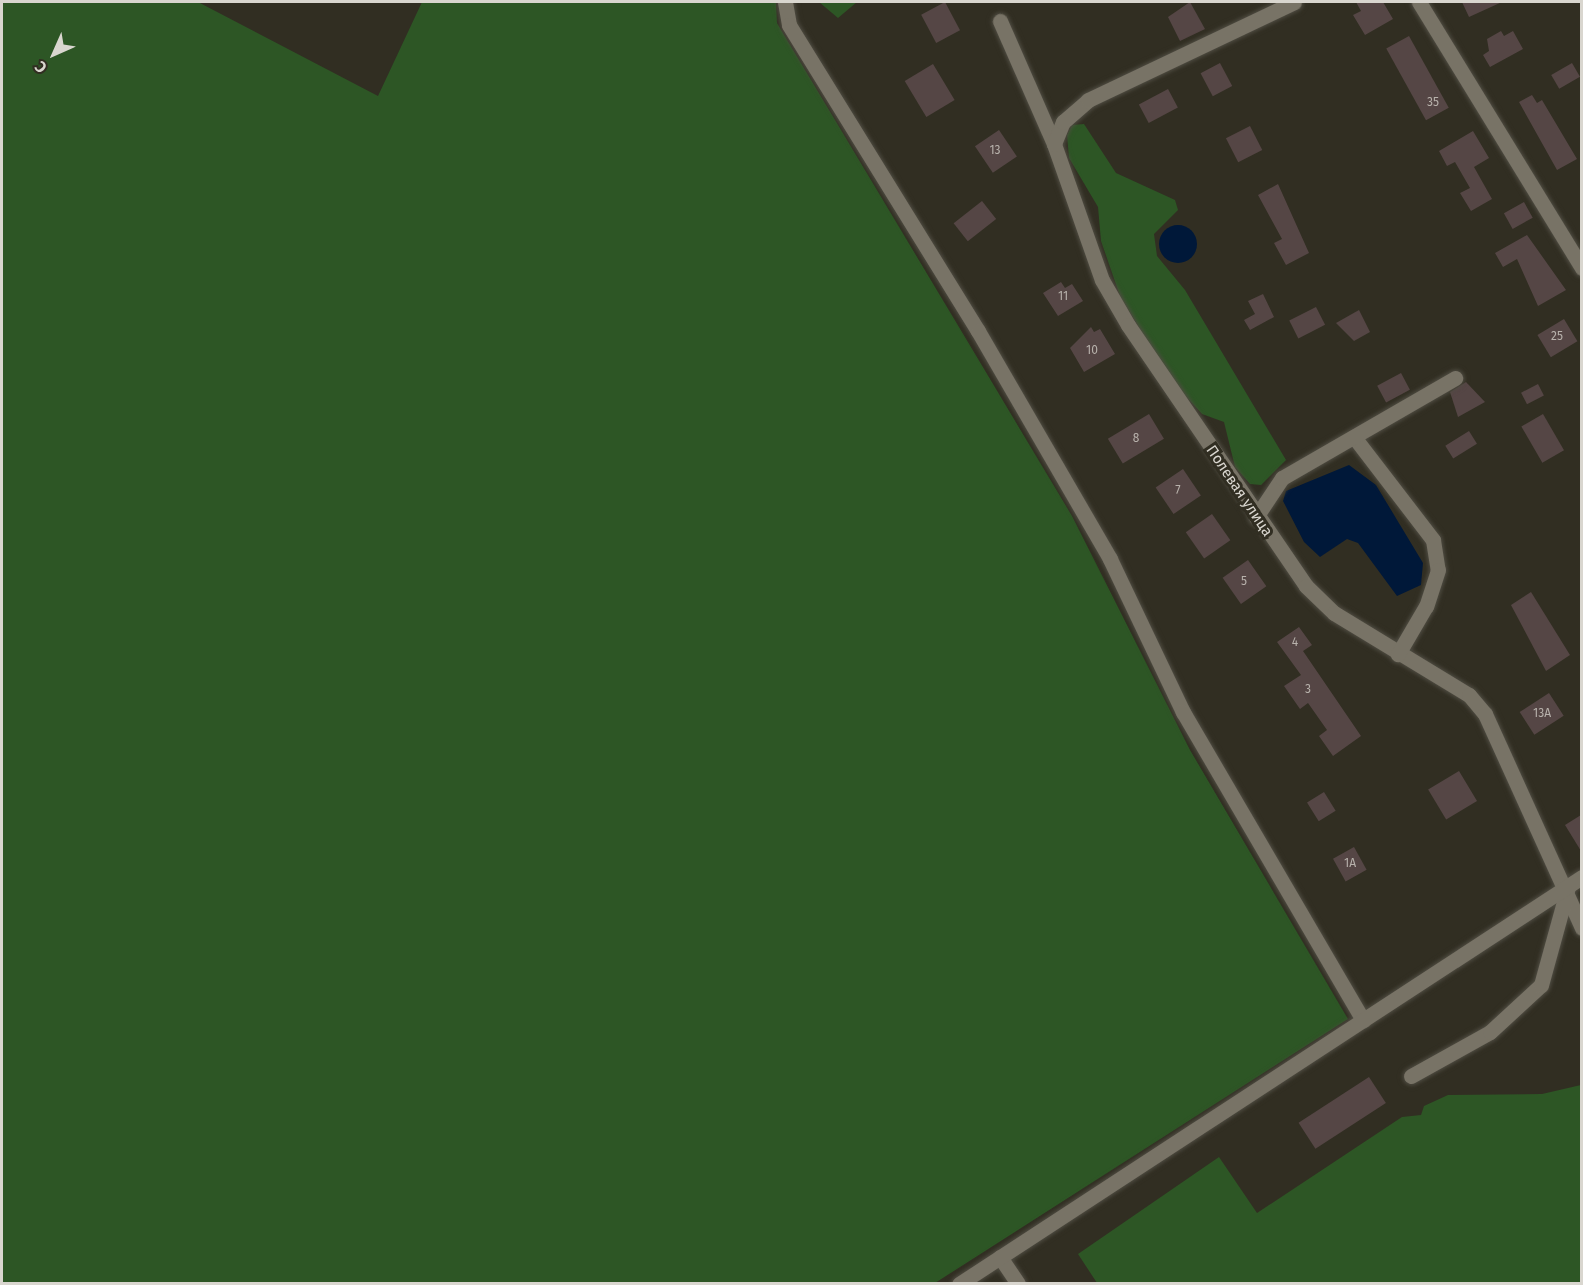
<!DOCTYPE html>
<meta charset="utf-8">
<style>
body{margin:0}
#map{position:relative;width:1583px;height:1285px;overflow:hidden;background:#312e22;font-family:"Fira Sans",sans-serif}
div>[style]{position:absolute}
.green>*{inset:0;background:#2d5625}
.water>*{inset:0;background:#001839}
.round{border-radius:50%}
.building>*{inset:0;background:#554645;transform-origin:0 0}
.roads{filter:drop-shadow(0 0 2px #4f4c42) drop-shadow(0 0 2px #4f4c42)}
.minor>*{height:15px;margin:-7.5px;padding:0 7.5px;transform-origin:7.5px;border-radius:7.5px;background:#787366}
span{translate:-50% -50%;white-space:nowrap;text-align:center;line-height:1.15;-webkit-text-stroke:6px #312e22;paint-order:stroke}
.number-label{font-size:12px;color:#b8b2ac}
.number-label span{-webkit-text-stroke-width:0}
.street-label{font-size:15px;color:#d9d6cf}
.frame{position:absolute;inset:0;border:3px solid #d9d6cf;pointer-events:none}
.north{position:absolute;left:24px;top:24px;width:60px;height:60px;-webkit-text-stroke:4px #312e22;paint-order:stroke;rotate:225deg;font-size:16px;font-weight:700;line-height:24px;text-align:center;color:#d9d6cf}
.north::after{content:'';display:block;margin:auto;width:21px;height:27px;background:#d9d6cf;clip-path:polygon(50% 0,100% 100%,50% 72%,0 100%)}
</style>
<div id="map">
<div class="green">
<i style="clip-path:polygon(2px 2px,198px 2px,378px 96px,422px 2px,776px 2px,777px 23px,1072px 516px,1190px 750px,1348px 1019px,935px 1283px,2px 1283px)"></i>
<i style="clip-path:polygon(819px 2px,857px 2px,838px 18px)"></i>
<i style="clip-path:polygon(1084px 124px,1116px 173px,1175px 200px,1178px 210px,1154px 234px,1157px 256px,1185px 290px,1286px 460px,1261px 485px,1250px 484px,1235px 467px,1224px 422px,1202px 414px,1171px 380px,1120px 296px,1101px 241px,1098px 207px,1069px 158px,1067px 135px,1072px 125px)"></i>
<i style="clip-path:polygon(1581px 1085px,1581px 1283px,1097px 1283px,1078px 1254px,1219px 1157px,1257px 1213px,1402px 1117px,1421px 1115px,1424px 1106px,1448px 1095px,1542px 1094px)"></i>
</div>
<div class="water">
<i class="round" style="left:1159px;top:225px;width:38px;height:38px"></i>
<i style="clip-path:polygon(1349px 465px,1376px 485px,1423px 563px,1421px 585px,1397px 596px,1358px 543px,1347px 539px,1320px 557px,1304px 542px,1283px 501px,1286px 491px)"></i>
</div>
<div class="building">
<i style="left:945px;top:2px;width:32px;height:27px;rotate:62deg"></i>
<i style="clip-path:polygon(1190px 2px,1205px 29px,1180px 41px,1168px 17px)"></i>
<i style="clip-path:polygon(1356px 2px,1383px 2px,1393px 19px,1365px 35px,1353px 15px,1361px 11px)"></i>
<i style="clip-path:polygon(1462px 2px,1502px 2px,1469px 17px)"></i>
<i style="clip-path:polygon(1501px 31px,1504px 36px,1513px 31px,1523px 49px,1490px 67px,1483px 55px,1489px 51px,1487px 39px)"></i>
<i style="left:1409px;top:36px;width:82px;height:26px;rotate:61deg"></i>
<i style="left:1220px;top:63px;width:26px;height:22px;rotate:62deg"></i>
<i style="left:1572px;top:63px;width:16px;height:24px;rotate:60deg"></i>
<i style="left:933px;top:64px;width:42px;height:33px;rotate:59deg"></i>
<i style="left:1168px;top:89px;width:21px;height:33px;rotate:62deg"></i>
<i style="clip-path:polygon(1532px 95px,1537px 103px,1542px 100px,1577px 159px,1557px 170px,1519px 102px)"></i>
<i style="left:1250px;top:126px;width:27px;height:27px;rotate:63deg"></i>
<i style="left:999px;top:130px;width:32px;height:29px;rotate:56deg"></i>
<i style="clip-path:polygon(1473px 131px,1489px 158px,1474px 167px,1492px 199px,1471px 211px,1460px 193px,1470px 188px,1455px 162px,1447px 166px,1439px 151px)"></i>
<i style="clip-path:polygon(1278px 184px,1309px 253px,1286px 265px,1274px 243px,1282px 239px,1258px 195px)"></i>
<i style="left:982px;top:201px;width:23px;height:36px;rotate:52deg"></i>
<i style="left:1524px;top:202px;width:18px;height:23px;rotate:61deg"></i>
<i style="clip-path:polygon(1527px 235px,1566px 290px,1538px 306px,1517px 259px,1503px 267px,1495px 253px)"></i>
<i style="clip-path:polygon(1061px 282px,1065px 288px,1072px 284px,1083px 301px,1058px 316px,1043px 293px)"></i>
<i style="clip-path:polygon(1263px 294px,1274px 317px,1250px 330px,1244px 320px,1255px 314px,1248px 301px)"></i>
<i style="left:1316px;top:307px;width:20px;height:30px;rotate:63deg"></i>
<i style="clip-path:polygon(1359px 310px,1370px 332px,1354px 341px,1336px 323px)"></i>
<i style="left:1564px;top:319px;width:26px;height:31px;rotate:59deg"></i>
<i style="clip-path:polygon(1091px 327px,1094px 332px,1100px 329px,1115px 354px,1084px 372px,1070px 348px)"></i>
<i style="left:1401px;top:373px;width:19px;height:27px;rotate:62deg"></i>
<i style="clip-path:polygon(1466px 382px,1485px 402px,1458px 417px,1450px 392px)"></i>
<i style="left:1538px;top:384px;width:13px;height:19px;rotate:63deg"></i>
<i style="left:1149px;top:414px;width:29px;height:48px;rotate:59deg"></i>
<i style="left:1543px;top:414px;width:42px;height:25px;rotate:60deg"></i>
<i style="left:1469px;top:431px;width:15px;height:28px;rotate:58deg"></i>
<i style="left:1183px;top:469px;width:32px;height:33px;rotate:56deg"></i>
<i style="left:1212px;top:514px;width:32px;height:32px;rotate:55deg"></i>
<i style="left:1248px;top:560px;width:32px;height:31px;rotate:55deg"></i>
<i style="clip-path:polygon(1531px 592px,1570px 655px,1546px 671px,1511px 605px)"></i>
<i style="clip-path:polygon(1299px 627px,1312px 645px,1303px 651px,1361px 736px,1333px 756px,1319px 736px,1327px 730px,1308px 703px,1300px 709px,1284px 686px,1301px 675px,1277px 642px)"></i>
<i style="left:1549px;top:693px;width:27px;height:35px;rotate:57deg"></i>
<i style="left:1459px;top:771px;width:35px;height:36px;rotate:59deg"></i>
<i style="left:1324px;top:792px;width:22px;height:20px;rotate:58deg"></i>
<i style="clip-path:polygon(1581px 815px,1581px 851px,1565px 825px)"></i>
<i style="left:1354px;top:847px;width:26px;height:24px;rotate:61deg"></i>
<i style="left:1369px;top:1077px;width:31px;height:84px;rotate:57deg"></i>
</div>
<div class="roads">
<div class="minor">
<i style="left:785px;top:2px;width:23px;rotate:80deg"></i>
<i style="left:789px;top:25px;width:360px;rotate:58.3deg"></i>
<i style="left:978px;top:331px;width:263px;rotate:59.9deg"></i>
<i style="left:1110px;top:559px;width:170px;rotate:64.5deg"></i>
<i style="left:1183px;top:712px;width:357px;rotate:59.7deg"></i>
<i style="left:1419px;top:2px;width:312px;rotate:58.5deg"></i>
<i style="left:1000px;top:21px;width:134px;rotate:66.3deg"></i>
<i style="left:1054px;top:144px;width:144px;rotate:70.6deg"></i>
<i style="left:1102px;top:280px;width:52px;rotate:60deg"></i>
<i style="left:1128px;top:325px;width:316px;rotate:55.7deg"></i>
<i style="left:1306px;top:586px;width:39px;rotate:44deg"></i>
<i style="left:1334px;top:613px;width:158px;rotate:31.3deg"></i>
<i style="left:1469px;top:695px;width:25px;rotate:50deg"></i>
<i style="left:1485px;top:714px;width:235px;rotate:65.6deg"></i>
<i style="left:1054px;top:144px;width:24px;rotate:-68deg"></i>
<i style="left:1063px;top:122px;width:33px;rotate:-41deg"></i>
<i style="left:1088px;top:100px;width:228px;rotate:-25.4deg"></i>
<i style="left:1354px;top:437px;width:130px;rotate:52.5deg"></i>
<i style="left:1433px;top:540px;width:30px;rotate:81deg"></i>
<i style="left:1438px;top:570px;width:38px;rotate:108deg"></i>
<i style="left:1426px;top:606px;width:56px;rotate:120.3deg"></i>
<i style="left:1256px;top:517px;width:47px;rotate:-56.3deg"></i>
<i style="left:1282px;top:478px;width:200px;rotate:-30deg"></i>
<i style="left:1411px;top:1076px;width:90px;rotate:-29.1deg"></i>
<i style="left:1490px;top:1032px;width:69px;rotate:-42.7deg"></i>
<i style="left:1541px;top:985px;width:102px;rotate:-74.6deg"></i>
<i style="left:1000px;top:1257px;width:32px;rotate:56deg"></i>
<i style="left:959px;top:1284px;width:744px;rotate:-33.16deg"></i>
</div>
</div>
<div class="number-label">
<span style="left:1433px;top:103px">35</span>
<span style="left:995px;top:151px">13</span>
<span style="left:1063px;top:297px">11</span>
<span style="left:1557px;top:337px">25</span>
<span style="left:1092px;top:351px">10</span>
<span style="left:1136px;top:439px">8</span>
<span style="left:1178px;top:491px">7</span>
<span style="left:1244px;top:582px">5</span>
<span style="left:1295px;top:643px">4</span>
<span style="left:1308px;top:690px">3</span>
<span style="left:1542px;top:714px">13А</span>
<span style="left:1350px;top:864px">1А</span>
</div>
<div class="street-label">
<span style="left:1239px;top:491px;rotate:56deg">Полевая улица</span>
</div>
<div class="frame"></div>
<div class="north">С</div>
</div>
